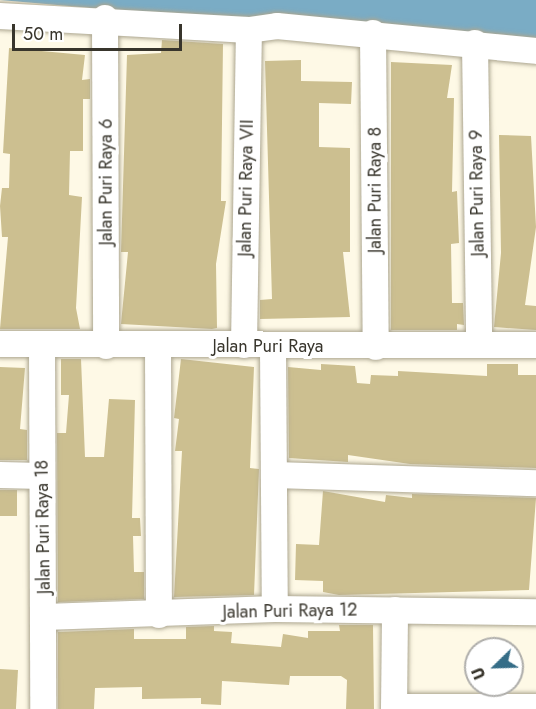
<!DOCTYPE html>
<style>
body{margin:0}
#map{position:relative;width:536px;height:709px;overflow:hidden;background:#fef9e6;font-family:Jost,sans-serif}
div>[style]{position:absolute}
.water>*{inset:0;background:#7aacc5}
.building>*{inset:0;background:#ccbf90;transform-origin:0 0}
.roads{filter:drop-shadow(0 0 2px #aca690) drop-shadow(0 0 2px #aca690)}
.street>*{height:26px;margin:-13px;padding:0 13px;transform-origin:13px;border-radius:13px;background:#fff}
span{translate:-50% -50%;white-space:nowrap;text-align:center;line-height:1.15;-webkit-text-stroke:6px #fff;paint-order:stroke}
.street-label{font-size:18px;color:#38352c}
.north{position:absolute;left:464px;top:637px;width:60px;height:60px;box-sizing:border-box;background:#fff;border:2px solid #afaeab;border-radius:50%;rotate:247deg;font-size:16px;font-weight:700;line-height:24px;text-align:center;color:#38352c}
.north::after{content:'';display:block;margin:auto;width:21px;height:27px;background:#356d87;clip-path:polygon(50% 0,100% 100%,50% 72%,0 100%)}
.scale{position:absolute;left:12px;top:24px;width:170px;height:27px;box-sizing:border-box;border:3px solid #38352c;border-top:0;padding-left:8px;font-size:18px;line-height:21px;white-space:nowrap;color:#38352c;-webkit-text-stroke:4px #fff;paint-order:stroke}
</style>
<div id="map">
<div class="water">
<i style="clip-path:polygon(0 0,536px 0,536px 42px,172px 15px)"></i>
</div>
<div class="building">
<i style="clip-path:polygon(162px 40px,223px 44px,221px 201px,226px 201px,216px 264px,217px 328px,212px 329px,121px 324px,128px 252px,121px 252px,127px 55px,161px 53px)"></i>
<i style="clip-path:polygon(9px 48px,85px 55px,82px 80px,90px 79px,90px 99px,83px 99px,83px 151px,70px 151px,69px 195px,82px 197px,76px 308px,80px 329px,0 329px,8px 237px,2px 237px,0 206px,2px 188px,9px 188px,10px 154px,3px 153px)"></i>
<i style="clip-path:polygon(301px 60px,301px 81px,352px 82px,351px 104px,319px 103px,319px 147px,350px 148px,350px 252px,343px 252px,350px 317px,260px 319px,260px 300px,272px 299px,265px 61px)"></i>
<i style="clip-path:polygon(391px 62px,452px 65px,447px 98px,454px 98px,452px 192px,457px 191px,459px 243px,451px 244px,452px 303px,463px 303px,464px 325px,457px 324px,457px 330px,391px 330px)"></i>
<i style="clip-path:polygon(499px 135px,531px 136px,536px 227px,525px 305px,536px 306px,536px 330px,494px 327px,501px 253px)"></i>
<i style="clip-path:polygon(61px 359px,81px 359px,85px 457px,104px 457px,109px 399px,135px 400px,132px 518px,140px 518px,141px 536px,133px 536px,134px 572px,144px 572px,144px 599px,58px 602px,57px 433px,66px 433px,69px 395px,61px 395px)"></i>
<i style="clip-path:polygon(181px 359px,254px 367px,250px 468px,259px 469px,254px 595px,174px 597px,182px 451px,175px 451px,179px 419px,174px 418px)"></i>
<i style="clip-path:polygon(321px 364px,355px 366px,357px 383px,370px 384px,371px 375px,398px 376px,398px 371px,487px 376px,487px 364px,518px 364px,518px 375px,536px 375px,536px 468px,410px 464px,348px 455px,348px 462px,289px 458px,288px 367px,321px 370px)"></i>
<i style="clip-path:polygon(0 367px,25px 368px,20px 429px,27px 430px,27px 460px,0 460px)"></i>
<i style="left:0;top:490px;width:17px;height:26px"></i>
<i style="clip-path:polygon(323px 491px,385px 502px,386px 495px,412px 498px,412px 494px,536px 498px,529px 590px,339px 595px,323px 592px,323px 581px,295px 580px,296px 544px,319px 545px)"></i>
<i style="clip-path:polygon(339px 625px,373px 625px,374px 709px,346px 709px,347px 680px,341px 676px,290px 676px,289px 685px,222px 681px,221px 705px,201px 704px,201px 698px,142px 699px,142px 687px,95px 688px,94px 709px,58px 709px,58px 632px,134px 629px,134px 639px,186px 639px,186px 627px,214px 626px,214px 631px,232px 632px,231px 643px,281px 647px,283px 634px,308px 638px,308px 631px,340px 631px)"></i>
<i style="left:0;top:669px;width:18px;height:40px;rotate:3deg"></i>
</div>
<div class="roads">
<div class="street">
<i style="left:0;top:16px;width:249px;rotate:3.2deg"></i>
<i style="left:249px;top:30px;width:28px;rotate:-8deg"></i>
<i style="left:277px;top:26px;width:260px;rotate:5.5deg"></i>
<i style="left:105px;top:18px;width:328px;rotate:89.8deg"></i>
<i style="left:373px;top:33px;width:314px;rotate:89.5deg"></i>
<i style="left:475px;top:43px;width:301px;rotate:89.2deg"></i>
<i style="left:0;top:344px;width:536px;rotate:0.11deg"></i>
<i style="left:42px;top:344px;width:365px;rotate:89.8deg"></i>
<i style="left:244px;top:345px;width:315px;rotate:-89.1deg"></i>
<i style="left:158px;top:346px;width:269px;rotate:89.8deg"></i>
<i style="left:273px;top:347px;width:262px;rotate:89.6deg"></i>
<i style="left:0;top:475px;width:42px;rotate:1.4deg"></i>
<i style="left:275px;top:475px;width:261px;rotate:1.8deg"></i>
<i style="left:44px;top:617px;width:231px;rotate:-2deg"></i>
<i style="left:275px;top:609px;width:261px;rotate:0.7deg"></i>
<i style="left:394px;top:707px;width:142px"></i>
<i style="left:394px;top:709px;width:99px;rotate:-89.4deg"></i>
</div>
</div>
<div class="street-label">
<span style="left:106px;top:182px;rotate:-90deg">Jalan Puri Raya 6</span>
<span style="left:246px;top:188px;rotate:-89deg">Jalan Puri Raya VII</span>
<span style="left:375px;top:190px;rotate:-90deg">Jalan Puri Raya 8</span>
<span style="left:477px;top:193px;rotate:-91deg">Jalan Puri Raya 9</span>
<span style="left:268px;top:346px">Jalan Puri Raya</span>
<span style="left:43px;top:527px;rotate:-91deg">Jalan Puri Raya 18</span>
<span style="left:290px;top:611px;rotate:-1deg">Jalan Puri Raya 12</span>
</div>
<div class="north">U</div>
<div class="scale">50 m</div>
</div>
